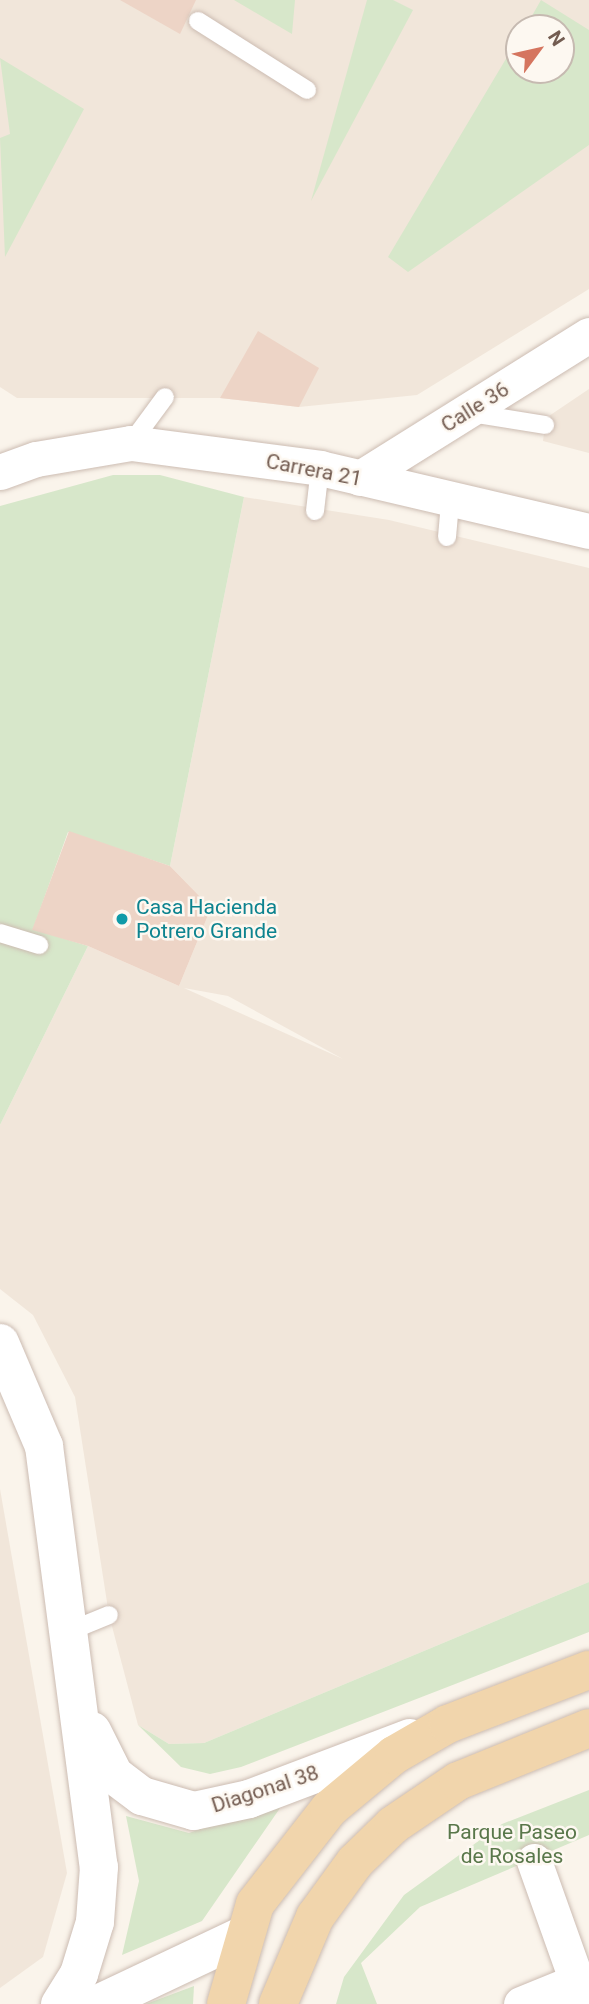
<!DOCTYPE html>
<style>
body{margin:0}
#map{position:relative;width:589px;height:2004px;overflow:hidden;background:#faf4eb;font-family:Roboto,sans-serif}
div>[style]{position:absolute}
.residential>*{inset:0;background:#f1e6da}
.green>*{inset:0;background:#d7e7ca}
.building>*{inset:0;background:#edd4c6}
.roads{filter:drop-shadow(0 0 2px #ccbcb2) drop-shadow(0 0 2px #ccbcb2)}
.service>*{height:18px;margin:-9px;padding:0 9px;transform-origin:9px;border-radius:9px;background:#fff}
.minor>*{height:35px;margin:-17.5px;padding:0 17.5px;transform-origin:17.5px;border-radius:17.5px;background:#fff}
.tertiary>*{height:38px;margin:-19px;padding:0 19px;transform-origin:19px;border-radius:19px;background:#fff}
.secondary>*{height:38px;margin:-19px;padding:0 19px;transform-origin:19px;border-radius:19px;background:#fff}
.primary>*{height:38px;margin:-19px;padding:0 19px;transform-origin:19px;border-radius:19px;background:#f1d5ac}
.dots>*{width:19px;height:19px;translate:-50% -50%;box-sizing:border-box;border:4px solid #fdf8f1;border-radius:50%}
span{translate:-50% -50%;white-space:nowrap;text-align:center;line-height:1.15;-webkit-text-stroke:5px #fdf8f1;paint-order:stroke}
.street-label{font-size:21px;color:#735c51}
.culture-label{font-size:21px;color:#0d838f}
.left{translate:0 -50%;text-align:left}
.park-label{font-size:21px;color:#59774a}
.north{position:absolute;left:505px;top:14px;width:70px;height:70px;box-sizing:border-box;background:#fdf8f1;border:2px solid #c6bab1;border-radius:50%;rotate:57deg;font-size:19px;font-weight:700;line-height:28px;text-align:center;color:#735c51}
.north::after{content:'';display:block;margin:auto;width:24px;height:32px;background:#d5755f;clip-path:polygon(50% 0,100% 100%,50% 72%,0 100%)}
</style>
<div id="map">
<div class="residential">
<i style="clip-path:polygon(evenodd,0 0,589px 0,589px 289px,417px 395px,299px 407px,220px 398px,17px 398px,0 387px,0 0,519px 28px,561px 28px,561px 70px,519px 70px,519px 28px)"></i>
<i style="clip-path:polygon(589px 389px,589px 453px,543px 441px,546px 418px)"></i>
<i style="clip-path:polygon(evenodd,244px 497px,389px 520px,589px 568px,589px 1582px,204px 1743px,169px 1744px,138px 1725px,109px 1615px,75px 1397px,33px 1315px,0 1289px,0 1125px,88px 946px,179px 986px,211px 908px,170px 866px,244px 497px,184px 988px,228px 996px,343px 1059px,184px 988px)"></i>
<i style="clip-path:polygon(0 1489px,67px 1873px,43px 1957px,0 1988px)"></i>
</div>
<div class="green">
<i style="clip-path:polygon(234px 0,295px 0,292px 34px)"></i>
<i style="clip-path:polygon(367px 0,393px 0,413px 10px,311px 201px)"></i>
<i style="clip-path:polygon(541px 0,589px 30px,589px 145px,408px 272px,388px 257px,519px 37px,519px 70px,561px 70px,561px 28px,525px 28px)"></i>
<i style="clip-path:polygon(0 58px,84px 109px,5px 257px,0 138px,10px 134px)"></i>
<i style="clip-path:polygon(113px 475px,160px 475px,244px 497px,170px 866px,68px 832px,33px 929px,88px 946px,0 1125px,0 506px)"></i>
<i style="clip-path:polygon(589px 1582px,589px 1632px,241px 1767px,210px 1774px,181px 1767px,138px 1725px,169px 1744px,204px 1743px)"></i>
<i style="clip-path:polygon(589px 1790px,589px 1835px,420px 1907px,361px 1963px,377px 2004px,336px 2004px,344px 1977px,404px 1895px,502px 1824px)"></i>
<i style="clip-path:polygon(287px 1798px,202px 1921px,122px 1955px,139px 1881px,126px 1816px,189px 1833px)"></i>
<i style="clip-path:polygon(194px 1986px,193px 2004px,146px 2004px)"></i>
</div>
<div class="building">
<i style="clip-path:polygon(120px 0,196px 0,180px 34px)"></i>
<i style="clip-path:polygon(258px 331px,319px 368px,299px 407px,220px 398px)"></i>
<i style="clip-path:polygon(69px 831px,170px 866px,211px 908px,179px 986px,88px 946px,32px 930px)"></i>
</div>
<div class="roads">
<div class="service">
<i style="left:198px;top:21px;width:129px;rotate:32.3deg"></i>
<i style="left:471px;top:413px;width:75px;rotate:9.2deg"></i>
<i style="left:131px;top:443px;width:57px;rotate:-53.5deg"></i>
<i style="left:315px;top:511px;width:43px;rotate:-83.4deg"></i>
<i style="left:447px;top:537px;width:37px;rotate:-85deg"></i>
<i style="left:0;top:933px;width:41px;rotate:17.1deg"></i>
<i style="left:70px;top:1631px;width:42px;rotate:-22.3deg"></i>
</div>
<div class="minor">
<i style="left:0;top:472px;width:38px;rotate:-20deg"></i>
<i style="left:36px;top:459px;width:96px;rotate:-9.6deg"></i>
<i style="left:131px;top:443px;width:191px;rotate:7.5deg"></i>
<i style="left:320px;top:468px;width:276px;rotate:13.2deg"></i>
<i style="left:360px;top:478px;width:270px;rotate:-32deg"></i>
<i style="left:534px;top:1861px;width:152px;rotate:70.4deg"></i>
<i style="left:521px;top:2004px;width:61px;rotate:-22.3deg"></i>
</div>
<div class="tertiary">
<i style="left:0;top:1343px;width:112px;rotate:66.9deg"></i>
<i style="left:44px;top:1446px;width:425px;rotate:82.6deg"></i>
<i style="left:99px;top:1867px;width:55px;rotate:94.2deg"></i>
<i style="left:95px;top:1922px;width:54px;rotate:107.1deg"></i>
<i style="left:79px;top:1974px;width:36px;rotate:122deg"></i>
<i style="left:92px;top:1731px;width:49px;rotate:63.4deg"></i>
<i style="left:114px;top:1775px;width:35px;rotate:37deg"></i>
<i style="left:142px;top:1796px;width:54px;rotate:16.1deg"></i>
<i style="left:194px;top:1811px;width:56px;rotate:-12.3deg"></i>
<i style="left:249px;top:1799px;width:172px;rotate:-20.8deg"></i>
</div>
<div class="secondary">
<i style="left:98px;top:2004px;width:159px;rotate:-25.3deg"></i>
</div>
<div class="primary">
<i style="left:226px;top:2004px;width:104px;rotate:-73.8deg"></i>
<i style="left:255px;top:1904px;width:120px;rotate:-52.1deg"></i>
<i style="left:329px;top:1809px;width:85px;rotate:-39.7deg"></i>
<i style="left:394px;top:1755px;width:62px;rotate:-29.9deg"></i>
<i style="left:448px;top:1724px;width:151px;rotate:-21deg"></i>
<i style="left:278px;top:2004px;width:95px;rotate:-67deg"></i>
<i style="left:315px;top:1917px;width:68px;rotate:-54deg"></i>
<i style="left:355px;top:1862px;width:53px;rotate:-44.2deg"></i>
<i style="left:393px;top:1825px;width:78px;rotate:-34.1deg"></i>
<i style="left:458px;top:1781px;width:141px;rotate:-22deg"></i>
</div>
</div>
<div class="dots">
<i style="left:122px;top:919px;background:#0f9aa8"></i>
</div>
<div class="street-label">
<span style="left:475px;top:407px;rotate:-32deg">Calle 36</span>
<span style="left:314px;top:470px;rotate:11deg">Carrera 21</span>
<span style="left:265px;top:1789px;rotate:-18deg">Diagonal 38</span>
</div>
<div class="culture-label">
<span class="left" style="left:136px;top:919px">Casa Hacienda<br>Potrero Grande</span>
</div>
<div class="park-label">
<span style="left:512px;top:1844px">Parque Paseo<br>de Rosales</span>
</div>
<div class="north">N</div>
</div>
